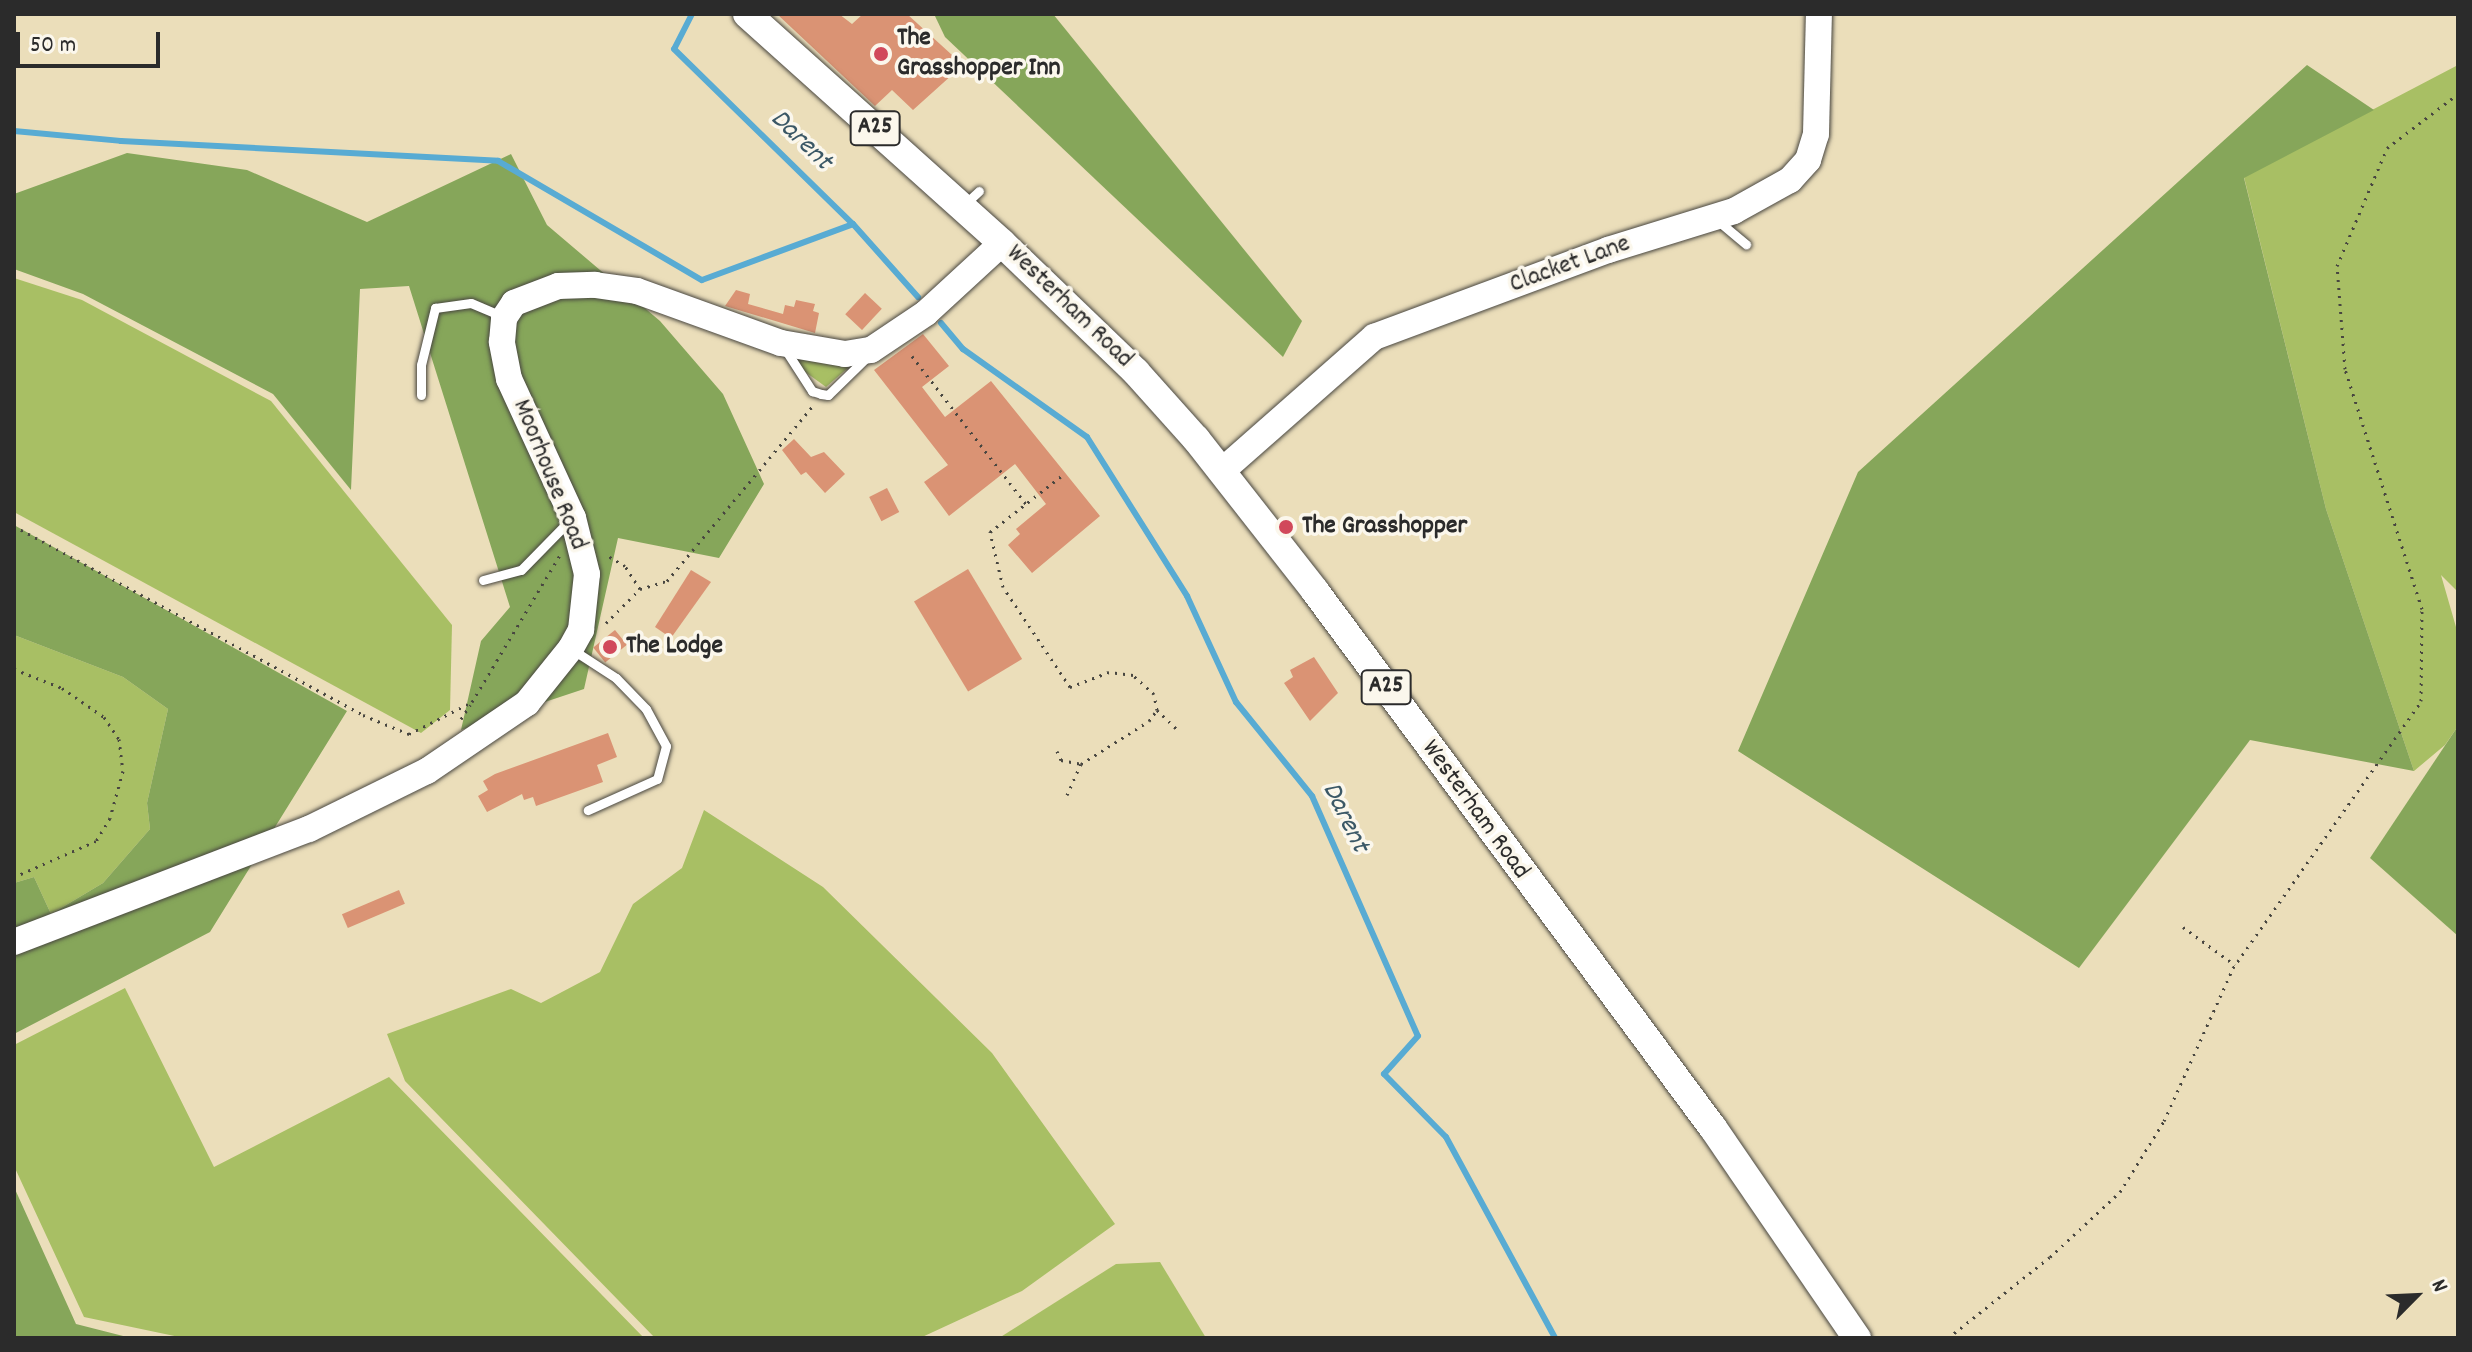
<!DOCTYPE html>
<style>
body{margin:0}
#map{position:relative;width:2472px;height:1352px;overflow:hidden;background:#ebdeba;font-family:Dekko,sans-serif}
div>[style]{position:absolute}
.green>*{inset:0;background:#a8bf64}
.forest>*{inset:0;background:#86a65a}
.stream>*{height:6px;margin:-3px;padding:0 3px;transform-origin:3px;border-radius:3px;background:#58abd3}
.building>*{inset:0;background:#da9374;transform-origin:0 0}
.path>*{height:3px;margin-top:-1.5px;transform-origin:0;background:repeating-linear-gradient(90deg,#484640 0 2px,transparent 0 8px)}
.roads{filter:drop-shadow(0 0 2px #484640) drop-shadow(0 0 2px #484640)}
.lane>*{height:9px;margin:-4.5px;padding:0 4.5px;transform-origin:4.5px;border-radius:4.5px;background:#fff}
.secondary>*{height:26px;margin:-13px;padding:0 13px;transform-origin:13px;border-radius:13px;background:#fff}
.primary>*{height:28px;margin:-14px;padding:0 14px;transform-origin:14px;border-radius:14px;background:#fff}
.dots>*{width:22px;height:22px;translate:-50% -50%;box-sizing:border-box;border:4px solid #fbf7ec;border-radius:50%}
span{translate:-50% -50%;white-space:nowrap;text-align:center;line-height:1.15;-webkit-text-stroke:7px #fbf7ec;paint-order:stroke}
.shield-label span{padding:2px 6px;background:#fbf7ec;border:2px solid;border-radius:6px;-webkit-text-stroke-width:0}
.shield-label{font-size:24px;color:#2b2b2b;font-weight:700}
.poi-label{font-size:26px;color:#2b2b2b;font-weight:700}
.left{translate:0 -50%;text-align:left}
.street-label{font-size:26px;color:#2b2b2b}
.water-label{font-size:28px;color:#3b5866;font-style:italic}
.frame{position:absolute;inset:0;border:16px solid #2b2b2b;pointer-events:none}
.north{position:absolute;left:2376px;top:1256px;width:80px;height:80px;-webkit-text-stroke:6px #fbf7ec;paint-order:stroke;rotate:66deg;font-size:22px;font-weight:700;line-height:32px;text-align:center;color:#2b2b2b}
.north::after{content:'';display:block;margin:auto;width:28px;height:36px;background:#2b2b2b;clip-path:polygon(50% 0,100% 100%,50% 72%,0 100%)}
.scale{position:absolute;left:16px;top:32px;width:144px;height:36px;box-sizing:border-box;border:4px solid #2b2b2b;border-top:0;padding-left:10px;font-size:24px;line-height:28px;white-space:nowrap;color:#2b2b2b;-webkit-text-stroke:6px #fbf7ec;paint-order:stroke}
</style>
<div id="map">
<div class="green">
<i style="clip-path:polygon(2458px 65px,2458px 592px,2441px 575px,2458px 634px,2458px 726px,2445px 745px,2414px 771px,2326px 509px,2244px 177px)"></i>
<i style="clip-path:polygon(14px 278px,82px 300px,271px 401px,452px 625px,450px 710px,421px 733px,14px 512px)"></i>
<i style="clip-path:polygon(796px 358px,857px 360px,826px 387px,797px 366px)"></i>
<i style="clip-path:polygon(14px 635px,123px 677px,168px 709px,147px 803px,150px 829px,103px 883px,51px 914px,34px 877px,14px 883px)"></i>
<i style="clip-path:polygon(704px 810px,823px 887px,992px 1053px,1115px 1224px,1022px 1291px,920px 1338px,655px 1338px,405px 1081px,387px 1034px,511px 989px,541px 1003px,600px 972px,633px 904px,682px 868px)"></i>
<i style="clip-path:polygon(125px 988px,214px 1167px,389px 1077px,644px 1338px,184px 1338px,84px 1317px,14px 1166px,14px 1045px)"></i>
<i style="clip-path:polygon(1160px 1262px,1206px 1338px,999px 1338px,1116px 1264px)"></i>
</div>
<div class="forest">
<i style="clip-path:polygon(934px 14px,1053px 14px,1302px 321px,1283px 357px,945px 37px)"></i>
<i style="clip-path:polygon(2307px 65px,2374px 110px,2244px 178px,2326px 509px,2414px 771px,2250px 740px,2079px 968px,1738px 751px,1858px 472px)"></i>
<i style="clip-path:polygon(127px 153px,247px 170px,367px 222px,511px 154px,547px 225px,660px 321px,723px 394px,764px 484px,719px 558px,618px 538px,584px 689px,461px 730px,481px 641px,510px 607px,409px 286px,360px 289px,351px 490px,273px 394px,83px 294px,14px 269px,14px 194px)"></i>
<i style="clip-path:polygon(14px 525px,347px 711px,210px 932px,14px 1034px,14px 883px,34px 877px,51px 914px,103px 883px,150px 829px,147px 803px,168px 709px,123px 677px,14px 635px)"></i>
<i style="clip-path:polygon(2458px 726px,2458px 936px,2370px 858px)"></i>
<i style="clip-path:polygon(14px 1187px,76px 1324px,131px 1338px,14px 1338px)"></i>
</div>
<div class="stream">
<i style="left:692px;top:14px;width:39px;rotate:117deg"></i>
<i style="left:674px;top:49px;width:250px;rotate:44.4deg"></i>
<i style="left:853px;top:224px;width:98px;rotate:48.3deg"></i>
<i style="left:14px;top:131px;width:107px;rotate:5.3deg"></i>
<i style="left:121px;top:141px;width:378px;rotate:3deg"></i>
<i style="left:498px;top:161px;width:236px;rotate:30.3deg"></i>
<i style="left:702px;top:280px;width:161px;rotate:-20.3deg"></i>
<i style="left:941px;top:323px;width:34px;rotate:50deg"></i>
<i style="left:963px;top:349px;width:152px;rotate:35.4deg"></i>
<i style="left:1087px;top:437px;width:188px;rotate:57.8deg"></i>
<i style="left:1187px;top:596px;width:117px;rotate:65.2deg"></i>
<i style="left:1236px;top:702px;width:121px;rotate:51deg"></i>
<i style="left:1312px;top:796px;width:262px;rotate:66.2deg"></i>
<i style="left:1418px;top:1036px;width:51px;rotate:131.8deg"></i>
<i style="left:1384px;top:1074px;width:88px;rotate:45.5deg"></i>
<i style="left:1446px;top:1137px;width:229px;rotate:61.5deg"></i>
</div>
<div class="building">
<i style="clip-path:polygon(777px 14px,839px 14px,852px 24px,863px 14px,907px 14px,963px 65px,913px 110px,892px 90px,875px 106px)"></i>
<i style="clip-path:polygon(736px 290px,750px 294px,748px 304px,783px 314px,785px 305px,794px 307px,796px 300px,815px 304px,813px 311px,819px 313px,815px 333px,725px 306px)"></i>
<i style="left:865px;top:293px;width:23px;height:29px;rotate:43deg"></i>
<i style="clip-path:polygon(923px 334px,949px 366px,922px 387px,945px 417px,991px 381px,1100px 516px,1032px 573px,1008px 545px,1020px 534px,1016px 529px,1046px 504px,1015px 464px,949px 516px,924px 482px,948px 465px,874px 370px)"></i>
<i style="clip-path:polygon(794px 439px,811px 457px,824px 452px,845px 474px,825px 493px,806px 472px,801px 475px,782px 450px)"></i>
<i style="left:887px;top:488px;width:27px;height:20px;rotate:63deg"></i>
<i style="left:968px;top:569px;width:105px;height:63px;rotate:59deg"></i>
<i style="clip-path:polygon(691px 570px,711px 582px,671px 638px,655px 627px)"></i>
<i style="left:615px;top:630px;width:19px;height:28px;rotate:51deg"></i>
<i style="clip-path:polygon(1314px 657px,1338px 693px,1310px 721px,1284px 683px,1293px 677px,1290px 670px)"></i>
<i style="clip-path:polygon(608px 733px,617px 757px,597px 765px,603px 782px,536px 806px,533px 797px,524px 800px,522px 794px,487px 812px,478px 796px,488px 790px,483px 781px,495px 774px)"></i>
<i style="left:399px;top:890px;width:15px;height:62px;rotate:67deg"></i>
</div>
<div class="path">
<i style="left:912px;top:356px;width:187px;rotate:52.4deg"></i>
<i style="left:14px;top:526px;width:397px;rotate:28.4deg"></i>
<i style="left:363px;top:715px;width:50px;rotate:22.4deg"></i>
<i style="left:409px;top:734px;width:71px;rotate:-26.9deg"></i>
<i style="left:472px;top:702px;width:171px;rotate:-59.1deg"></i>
<i style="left:640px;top:589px;width:28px;rotate:-17deg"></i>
<i style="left:667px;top:581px;width:228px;rotate:-50.2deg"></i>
<i style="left:606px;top:623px;width:48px;rotate:-45deg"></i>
<i style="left:640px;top:589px;width:27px;rotate:-123deg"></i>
<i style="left:625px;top:566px;width:21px;rotate:-149deg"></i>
<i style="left:14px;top:669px;width:52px;rotate:21.6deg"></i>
<i style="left:62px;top:688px;width:51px;rotate:34.6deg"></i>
<i style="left:104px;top:717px;width:27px;rotate:56deg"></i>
<i style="left:119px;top:739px;width:32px;rotate:83deg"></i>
<i style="left:123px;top:771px;width:49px;rotate:105.5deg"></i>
<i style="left:110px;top:818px;width:27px;rotate:121deg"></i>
<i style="left:96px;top:841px;width:90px;rotate:156.3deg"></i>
<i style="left:1157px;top:710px;width:29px;rotate:44deg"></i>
<i style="left:461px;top:719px;width:17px;rotate:-57deg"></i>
<i style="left:1057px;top:751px;width:10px;rotate:66deg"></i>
<i style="left:1061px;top:760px;width:20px;rotate:11deg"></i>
<i style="left:1081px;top:764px;width:80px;rotate:-32.3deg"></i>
<i style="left:1149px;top:721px;width:14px;rotate:-54deg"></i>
<i style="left:1157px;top:710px;width:16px;rotate:-101deg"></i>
<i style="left:1154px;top:694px;width:28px;rotate:-138deg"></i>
<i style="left:1133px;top:675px;width:24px;rotate:-173deg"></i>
<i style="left:1109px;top:672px;width:42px;rotate:159deg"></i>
<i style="left:1070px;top:687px;width:120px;rotate:-123.8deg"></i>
<i style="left:1003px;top:587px;width:57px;rotate:-103.3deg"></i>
<i style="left:990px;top:532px;width:94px;rotate:-38.1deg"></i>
<i style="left:1067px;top:795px;width:34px;rotate:-66deg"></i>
<i style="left:2183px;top:927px;width:64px;rotate:36.2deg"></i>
<i style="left:1948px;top:1338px;width:130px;rotate:-38.5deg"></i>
<i style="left:2050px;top:1257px;width:96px;rotate:-42.9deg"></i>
<i style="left:2120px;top:1192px;width:84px;rotate:-58.2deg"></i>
<i style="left:2164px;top:1121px;width:168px;rotate:-65.7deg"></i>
<i style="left:2233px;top:968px;width:327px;rotate:-54.8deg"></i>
<i style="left:2421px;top:701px;width:92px;rotate:-89.4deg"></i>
<i style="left:2422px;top:609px;width:252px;rotate:-107.8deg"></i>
<i style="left:2345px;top:369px;width:103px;rotate:-94.4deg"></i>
<i style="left:2337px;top:266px;width:128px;rotate:-67deg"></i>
<i style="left:2387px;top:148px;width:89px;rotate:-37.3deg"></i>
</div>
<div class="roads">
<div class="lane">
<i style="left:965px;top:204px;width:19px;rotate:-43deg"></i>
<i style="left:1717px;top:220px;width:38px;rotate:40deg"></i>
<i style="left:783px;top:346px;width:54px;rotate:57.2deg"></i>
<i style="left:812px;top:391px;width:9px;rotate:18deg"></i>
<i style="left:821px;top:394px;width:7px;rotate:8deg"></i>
<i style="left:828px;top:395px;width:54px;rotate:-44.3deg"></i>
<i style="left:421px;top:395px;width:30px;rotate:-90deg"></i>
<i style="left:421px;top:365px;width:59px;rotate:-76.2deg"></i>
<i style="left:435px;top:308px;width:36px;rotate:-8deg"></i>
<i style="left:471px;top:303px;width:33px;rotate:23deg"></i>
<i style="left:483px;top:580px;width:39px;rotate:-15deg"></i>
<i style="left:521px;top:570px;width:70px;rotate:-45.6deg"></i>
<i style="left:573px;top:650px;width:51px;rotate:33.1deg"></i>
<i style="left:616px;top:678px;width:43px;rotate:45.9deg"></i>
<i style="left:646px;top:709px;width:42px;rotate:61.6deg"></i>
<i style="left:666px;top:746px;width:34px;rotate:105deg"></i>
<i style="left:657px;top:779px;width:76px;rotate:155.8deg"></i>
</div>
<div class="secondary">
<i style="left:1222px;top:471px;width:203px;rotate:-41.4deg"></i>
<i style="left:1374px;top:337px;width:250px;rotate:-20.4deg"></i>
<i style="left:1608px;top:250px;width:132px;rotate:-17.2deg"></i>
<i style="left:1734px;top:211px;width:64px;rotate:-29deg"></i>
<i style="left:1790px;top:180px;width:27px;rotate:-48deg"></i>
<i style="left:1808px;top:160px;width:27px;rotate:-73deg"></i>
<i style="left:1816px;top:134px;width:120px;rotate:-88.6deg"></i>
<i style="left:14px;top:942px;width:316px;rotate:-21deg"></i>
<i style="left:309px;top:829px;width:131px;rotate:-26.2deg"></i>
<i style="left:427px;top:771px;width:121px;rotate:-34.2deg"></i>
<i style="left:527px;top:703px;width:70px;rotate:-51.3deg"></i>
<i style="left:571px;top:648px;width:21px;rotate:-61deg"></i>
<i style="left:581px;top:630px;width:56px;rotate:-83.9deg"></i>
<i style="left:587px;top:574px;width:58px;rotate:-104deg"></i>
<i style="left:573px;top:518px;width:153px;rotate:-114.7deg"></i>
<i style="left:509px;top:379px;width:38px;rotate:-101deg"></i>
<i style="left:502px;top:342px;width:24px;rotate:-85deg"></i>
<i style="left:504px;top:318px;width:18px;rotate:-56deg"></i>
<i style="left:514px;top:303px;width:47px;rotate:-21.1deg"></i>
<i style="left:558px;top:286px;width:37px;rotate:-2deg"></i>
<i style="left:595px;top:285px;width:42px;rotate:8.1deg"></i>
<i style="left:637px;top:291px;width:153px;rotate:19.9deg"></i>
<i style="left:781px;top:343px;width:65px;rotate:9.8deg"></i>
<i style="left:845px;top:354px;width:26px;rotate:-9deg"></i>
<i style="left:871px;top:350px;width:66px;rotate:-33.9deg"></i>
<i style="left:926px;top:313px;width:103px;rotate:-42.6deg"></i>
</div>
<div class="primary">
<i style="left:747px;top:14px;width:343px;rotate:41.9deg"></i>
<i style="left:1002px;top:243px;width:186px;rotate:43.9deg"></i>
<i style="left:1136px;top:372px;width:90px;rotate:48.2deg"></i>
<i style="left:1196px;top:439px;width:193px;rotate:51.9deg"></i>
<i style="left:1315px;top:591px;width:668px;rotate:53.46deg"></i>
<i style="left:1713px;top:1128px;width:255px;rotate:55.6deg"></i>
</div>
</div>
<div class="dots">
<i style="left:881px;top:54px;background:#d1495b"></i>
<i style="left:1286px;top:527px;background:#d1495b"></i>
<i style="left:610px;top:647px;background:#d1495b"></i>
</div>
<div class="shield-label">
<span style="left:875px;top:128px">A25</span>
<span style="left:1386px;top:687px">A25</span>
</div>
<div class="poi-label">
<span class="left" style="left:897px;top:54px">The<br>Grasshopper Inn</span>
<span class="left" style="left:1302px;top:527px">The Grasshopper</span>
<span class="left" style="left:626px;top:647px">The Lodge</span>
</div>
<div class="street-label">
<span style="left:1570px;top:265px;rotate:-20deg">Clacket Lane</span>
<span style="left:1069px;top:307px;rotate:44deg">Westerham Road</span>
<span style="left:549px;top:475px;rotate:68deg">Moorhouse Road</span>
<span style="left:1475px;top:810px;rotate:54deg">Westerham Road</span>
</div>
<div class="water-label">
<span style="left:800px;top:141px;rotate:44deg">Darent</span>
<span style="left:1344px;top:818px;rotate:64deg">Darent</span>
</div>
<div class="frame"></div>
<div class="north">N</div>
<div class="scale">50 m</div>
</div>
